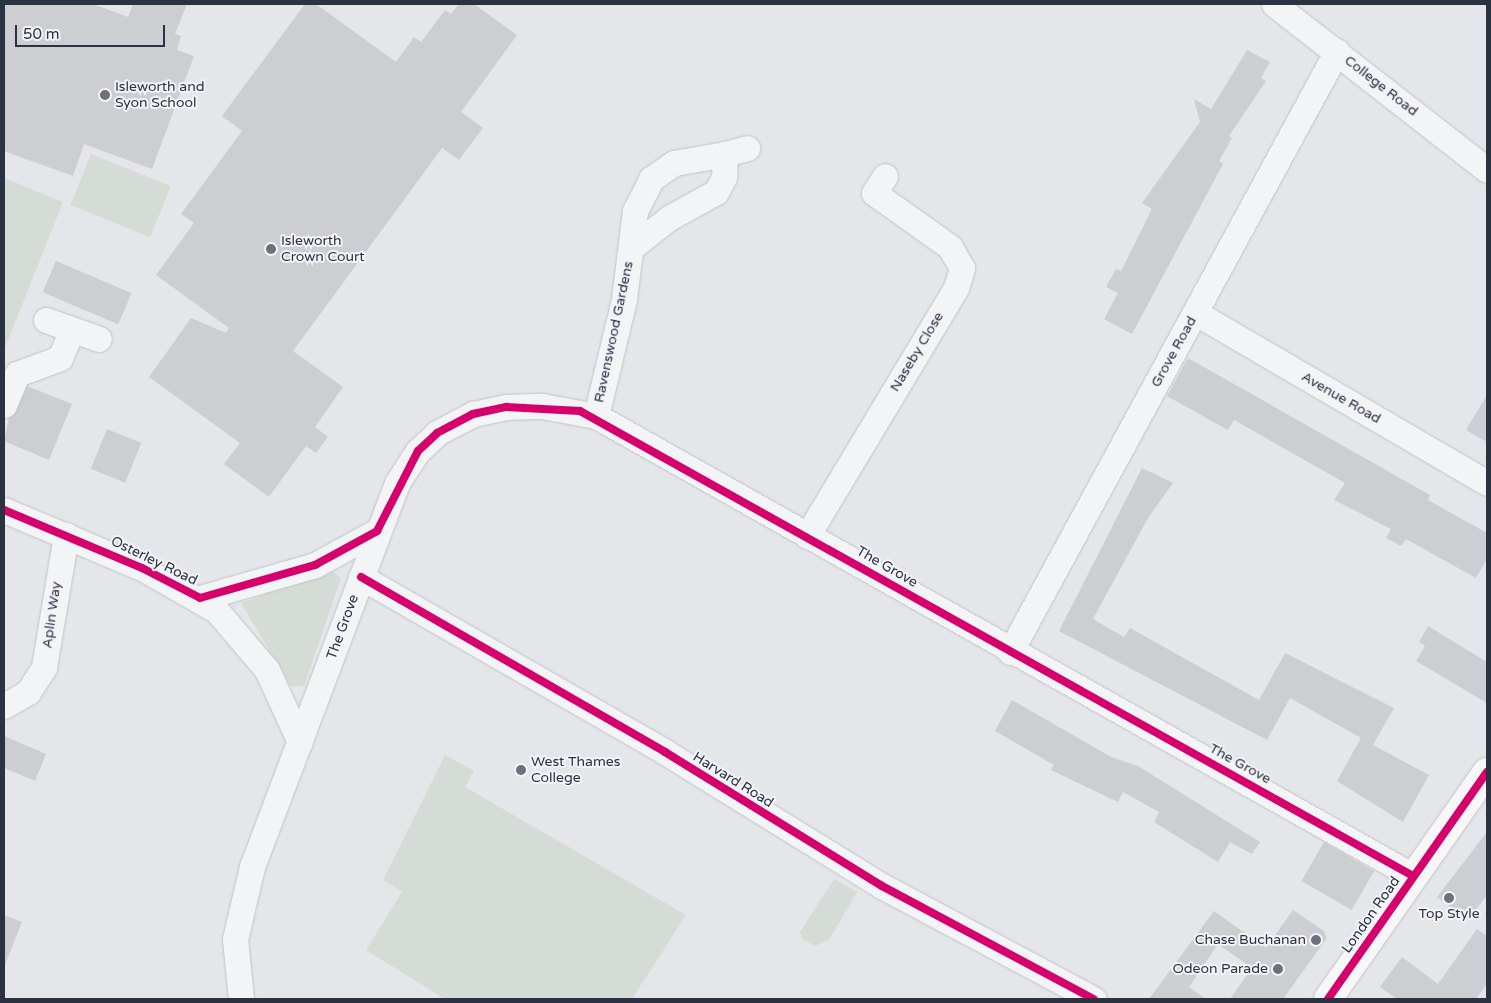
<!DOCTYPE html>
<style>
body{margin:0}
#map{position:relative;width:1491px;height:1003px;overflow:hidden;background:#e4e6e9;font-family:"Varela Round",sans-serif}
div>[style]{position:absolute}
.green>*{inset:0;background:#d4dcd5;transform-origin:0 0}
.building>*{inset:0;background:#ccced1;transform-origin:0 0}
.roads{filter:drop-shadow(0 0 1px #c2c4c7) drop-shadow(0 0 1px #c2c4c7)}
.minor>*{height:25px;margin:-12.5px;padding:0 12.5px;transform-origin:12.5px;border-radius:12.5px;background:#f3f4f6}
.major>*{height:28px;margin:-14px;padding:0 14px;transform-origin:14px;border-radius:14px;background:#f7f7f7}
.cycleway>*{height:8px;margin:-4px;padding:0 4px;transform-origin:4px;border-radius:4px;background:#d6006c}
.dots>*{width:14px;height:14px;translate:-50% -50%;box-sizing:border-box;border:2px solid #f2f4f8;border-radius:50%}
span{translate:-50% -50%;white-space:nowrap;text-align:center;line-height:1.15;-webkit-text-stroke:4px #f2f4f8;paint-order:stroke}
.street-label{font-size:14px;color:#2b3242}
.poi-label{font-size:14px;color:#2b3242}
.left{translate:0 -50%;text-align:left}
.right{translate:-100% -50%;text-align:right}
.frame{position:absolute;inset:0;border:5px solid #2b3242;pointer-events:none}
.scale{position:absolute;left:15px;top:25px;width:150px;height:22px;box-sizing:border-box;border:2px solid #2b3242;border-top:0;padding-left:6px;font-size:15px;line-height:18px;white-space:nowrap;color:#2b3242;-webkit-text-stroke:4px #f2f4f8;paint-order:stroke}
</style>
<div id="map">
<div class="green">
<i style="left:91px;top:154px;width:86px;height:55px;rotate:22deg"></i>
<i style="clip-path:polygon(4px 178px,63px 202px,4px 350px)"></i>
<i style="clip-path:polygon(331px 570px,341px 578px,304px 686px,291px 686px,241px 603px)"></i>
<i style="clip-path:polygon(445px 755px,474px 771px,465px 787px,686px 915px,632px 999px,445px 999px,366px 950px,402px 892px,383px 880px)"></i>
<i style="clip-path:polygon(834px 879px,857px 892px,829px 940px,815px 946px,802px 939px,800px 932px)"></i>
</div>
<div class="building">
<i style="clip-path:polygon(4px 4px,93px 4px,128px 17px,133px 4px,187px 4px,175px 34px,181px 36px,177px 50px,194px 56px,152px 169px,84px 144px,73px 176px,4px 151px)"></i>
<i style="clip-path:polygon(305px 4px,316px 4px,396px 62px,414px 37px,421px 42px,445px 10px,451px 14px,459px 4px,474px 4px,517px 35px,461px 112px,483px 128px,459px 160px,442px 148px,293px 351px,343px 387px,315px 427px,328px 437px,316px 453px,306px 446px,269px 497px,224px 464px,240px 443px,149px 377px,191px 318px,226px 333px,229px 328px,156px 275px,194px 223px,181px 214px,242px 131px,222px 116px)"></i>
<i style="clip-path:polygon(1247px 50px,1270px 62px,1261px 78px,1266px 81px,1229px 136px,1232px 138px,1219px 161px,1223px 164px,1132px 334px,1104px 319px,1118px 293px,1106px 287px,1116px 269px,1121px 271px,1152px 209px,1142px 203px,1200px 122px,1194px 99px,1211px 109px)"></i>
<i style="left:56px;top:261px;width:82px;height:34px;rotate:23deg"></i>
<i style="clip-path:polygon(1188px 358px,1430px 495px,1428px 500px,1487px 533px,1487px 559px,1476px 578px,1406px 539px,1401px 546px,1386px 538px,1391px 529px,1334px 500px,1345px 483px,1234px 420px,1228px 430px,1167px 396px)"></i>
<i style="clip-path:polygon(27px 386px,72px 404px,49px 460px,4px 441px,9px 418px)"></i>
<i style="clip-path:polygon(1487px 395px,1487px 442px,1466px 430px)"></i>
<i style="left:107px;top:429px;width:37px;height:43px;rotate:22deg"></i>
<i style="clip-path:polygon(1142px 468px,1173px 483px,1148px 518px,1093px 619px,1124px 637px,1130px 628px,1259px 700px,1285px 653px,1394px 708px,1373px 745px,1429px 775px,1403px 822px,1337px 781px,1361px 738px,1290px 698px,1267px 740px,1059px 631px)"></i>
<i style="clip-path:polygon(1428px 626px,1487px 662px,1487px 703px,1416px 661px,1425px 646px,1419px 642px)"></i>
<i style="clip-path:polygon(1012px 700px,1111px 757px,1138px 766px,1260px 842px,1252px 854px,1230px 842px,1218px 862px,1154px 822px,1159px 812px,1123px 792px,1118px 802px,1051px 770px,1054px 765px,995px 731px)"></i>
<i style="clip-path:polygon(4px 736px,46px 754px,35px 781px,4px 768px)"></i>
<i style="clip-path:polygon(1487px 832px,1487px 895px,1468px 920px,1437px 897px)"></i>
<i style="left:1324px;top:842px;width:58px;height:45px;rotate:30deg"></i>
<i style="clip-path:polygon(1293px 910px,1324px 931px,1327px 938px,1283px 999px,1230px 999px,1252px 968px,1218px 944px,1189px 987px,1206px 999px,1149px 999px,1214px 911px,1266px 948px)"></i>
<i style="clip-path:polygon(4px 915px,22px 922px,5px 965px,4px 965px)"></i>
<i style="clip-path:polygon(1477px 929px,1487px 936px,1487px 984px,1476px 999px,1397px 999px,1380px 987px,1402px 957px,1438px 984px)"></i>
</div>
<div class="roads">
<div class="minor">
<i style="left:1274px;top:4px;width:270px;rotate:37.9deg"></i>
<i style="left:725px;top:154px;width:23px;rotate:-15deg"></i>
<i style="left:1196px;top:313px;width:337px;rotate:30.3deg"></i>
<i style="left:46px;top:320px;width:56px;rotate:19.7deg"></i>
<i style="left:4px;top:405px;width:34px;rotate:-67deg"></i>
<i style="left:17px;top:374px;width:46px;rotate:-20.4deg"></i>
<i style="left:60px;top:358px;width:30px;rotate:-67deg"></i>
<i style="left:596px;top:416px;width:120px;rotate:-76.5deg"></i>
<i style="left:624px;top:299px;width:89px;rotate:-82.9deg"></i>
<i style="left:635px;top:211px;width:36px;rotate:-63deg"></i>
<i style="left:651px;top:179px;width:28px;rotate:-35deg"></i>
<i style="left:674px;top:163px;width:52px;rotate:-10deg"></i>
<i style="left:725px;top:154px;width:23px;rotate:92deg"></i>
<i style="left:724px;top:177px;width:17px;rotate:118deg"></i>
<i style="left:716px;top:192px;width:54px;rotate:151deg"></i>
<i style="left:669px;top:218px;width:47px;rotate:141.9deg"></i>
<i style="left:4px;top:510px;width:150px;rotate:22.8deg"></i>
<i style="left:142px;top:568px;width:86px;rotate:29.8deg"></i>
<i style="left:217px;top:611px;width:77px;rotate:49.7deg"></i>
<i style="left:267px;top:670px;width:79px;rotate:65.4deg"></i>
<i style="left:807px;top:536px;width:289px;rotate:-59deg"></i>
<i style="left:956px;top:288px;width:21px;rotate:-73deg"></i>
<i style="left:962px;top:268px;width:24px;rotate:-120deg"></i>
<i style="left:950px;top:247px;width:93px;rotate:-144.6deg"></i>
<i style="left:874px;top:193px;width:20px;rotate:-57deg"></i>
<i style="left:361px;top:577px;width:351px;rotate:29.9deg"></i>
<i style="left:665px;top:752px;width:255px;rotate:31.7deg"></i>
<i style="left:882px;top:886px;width:240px;rotate:28.1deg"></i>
<i style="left:200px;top:598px;width:120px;rotate:-16deg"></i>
<i style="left:315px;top:565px;width:71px;rotate:-28.7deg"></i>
<i style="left:1010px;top:652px;width:684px;rotate:-61.45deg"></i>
<i style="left:4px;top:706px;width:28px;rotate:-30deg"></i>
<i style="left:28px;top:692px;width:30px;rotate:-57deg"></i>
<i style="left:44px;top:667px;width:134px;rotate:-80.5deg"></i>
<i style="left:241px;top:999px;width:60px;rotate:-95.7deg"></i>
<i style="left:235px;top:939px;width:74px;rotate:-76.7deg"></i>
<i style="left:252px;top:867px;width:410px;rotate:-69.3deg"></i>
<i style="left:397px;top:483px;width:38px;rotate:-57deg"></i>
<i style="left:418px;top:451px;width:26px;rotate:-43deg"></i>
<i style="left:437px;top:433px;width:41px;rotate:-27.8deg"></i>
<i style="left:473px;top:414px;width:34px;rotate:-12deg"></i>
<i style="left:506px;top:407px;width:36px;rotate:-2deg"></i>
<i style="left:542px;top:406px;width:55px;rotate:10.5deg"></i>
<i style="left:596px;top:416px;width:938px;rotate:29.38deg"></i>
</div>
<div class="major">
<i style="left:1328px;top:999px;width:277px;rotate:-55deg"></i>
</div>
</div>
<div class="cycleway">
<i style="left:4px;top:510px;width:150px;rotate:22.8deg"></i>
<i style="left:142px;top:568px;width:65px;rotate:27.3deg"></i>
<i style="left:200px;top:598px;width:120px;rotate:-16deg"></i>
<i style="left:315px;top:565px;width:71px;rotate:-28.7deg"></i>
<i style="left:377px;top:531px;width:90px;rotate:-62.9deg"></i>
<i style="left:418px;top:451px;width:26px;rotate:-43deg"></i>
<i style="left:437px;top:433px;width:41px;rotate:-27.8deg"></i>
<i style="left:473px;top:414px;width:34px;rotate:-12deg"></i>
<i style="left:506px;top:407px;width:74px;rotate:3.1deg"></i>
<i style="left:580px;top:411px;width:954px;rotate:29.17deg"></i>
<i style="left:361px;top:577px;width:351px;rotate:29.9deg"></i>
<i style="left:665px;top:752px;width:255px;rotate:31.7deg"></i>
<i style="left:882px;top:886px;width:240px;rotate:28.1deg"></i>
<i style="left:1328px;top:999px;width:277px;rotate:-55deg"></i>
</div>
<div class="dots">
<i style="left:105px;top:95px;background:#6c717c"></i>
<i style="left:271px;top:249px;background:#6c717c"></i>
<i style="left:521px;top:770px;background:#6c717c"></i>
<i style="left:1449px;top:898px;background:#6c717c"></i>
<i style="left:1316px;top:940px;background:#6c717c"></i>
<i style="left:1278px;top:969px;background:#6c717c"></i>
</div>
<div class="street-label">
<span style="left:1381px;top:86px;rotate:38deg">College Road</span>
<span style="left:614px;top:332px;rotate:-78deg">Ravenswood Gardens</span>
<span style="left:917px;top:352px;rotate:-59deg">Naseby Close</span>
<span style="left:1174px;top:352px;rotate:-61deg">Grove Road</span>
<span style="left:1341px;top:398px;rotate:30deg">Avenue Road</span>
<span style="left:154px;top:561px;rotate:26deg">Osterley Road</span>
<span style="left:887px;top:567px;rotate:30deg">The Grove</span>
<span style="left:52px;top:615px;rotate:-82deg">Aplin Way</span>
<span style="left:343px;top:627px;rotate:-70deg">The Grove</span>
<span style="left:1240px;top:764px;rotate:29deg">The Grove</span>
<span style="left:733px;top:780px;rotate:32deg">Harvard Road</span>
<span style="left:1371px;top:915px;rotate:-55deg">London Road</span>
</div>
<div class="poi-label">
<span class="left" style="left:115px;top:95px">Isleworth and<br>Syon School</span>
<span class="left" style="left:281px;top:249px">Isleworth<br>Crown Court</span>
<span class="left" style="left:531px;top:770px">West Thames<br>College</span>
<span style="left:1449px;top:914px">Top Style</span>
<span class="right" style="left:1306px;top:940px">Chase Buchanan</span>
<span class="right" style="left:1268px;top:969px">Odeon Parade</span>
</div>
<div class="frame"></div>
<div class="scale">50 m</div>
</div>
